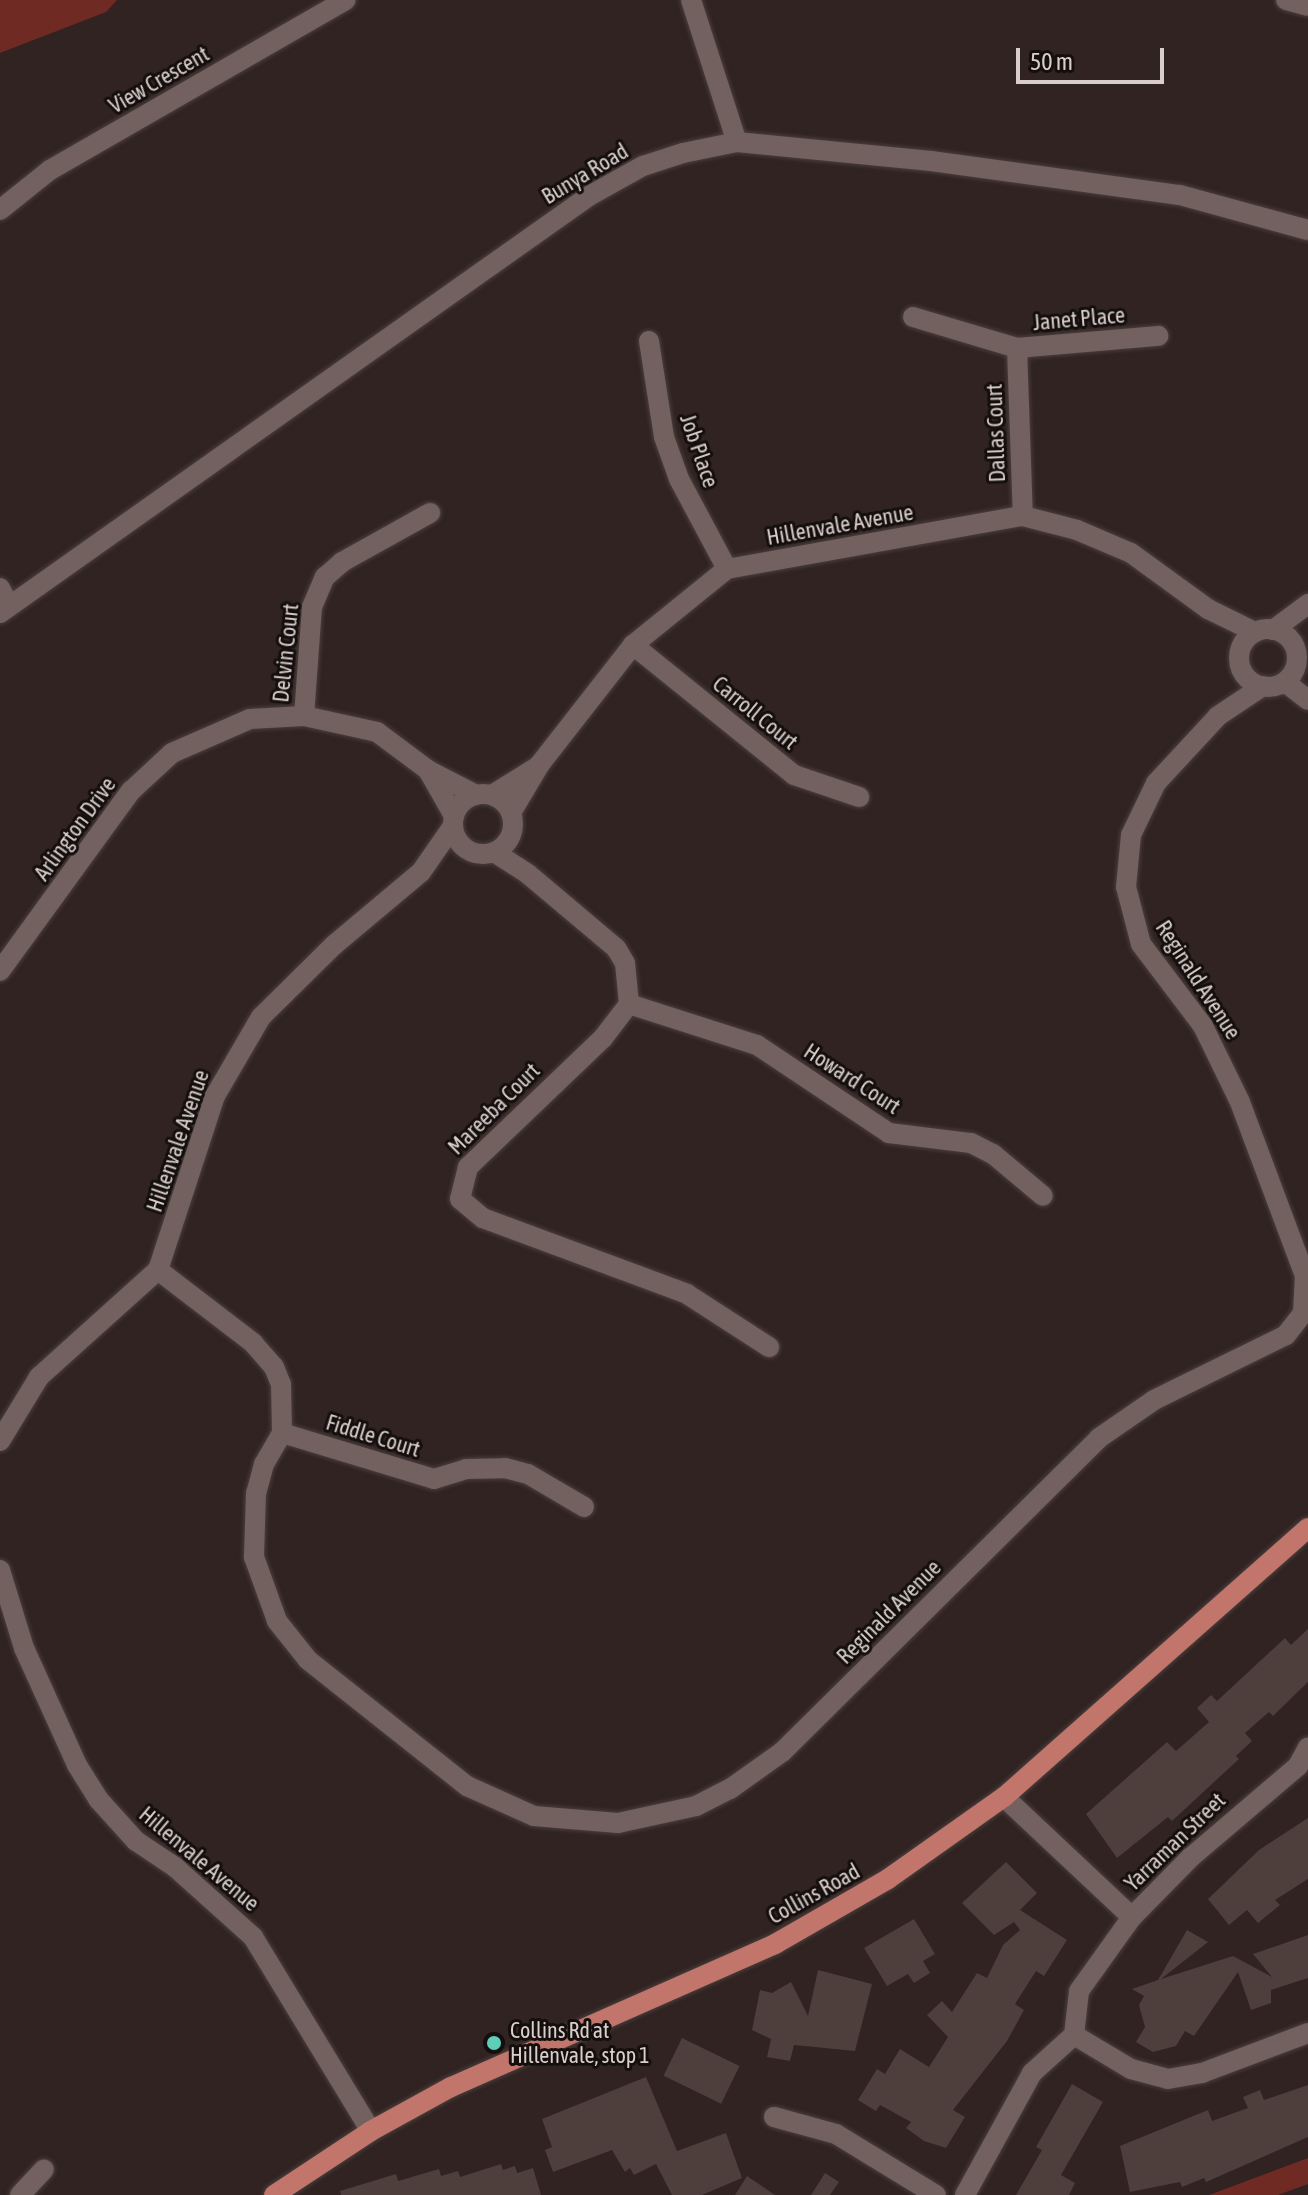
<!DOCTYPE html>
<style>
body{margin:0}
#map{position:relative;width:1308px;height:2195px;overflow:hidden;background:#302321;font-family:"Asap Condensed",sans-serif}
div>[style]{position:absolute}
.green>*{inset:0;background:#6f2a23}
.building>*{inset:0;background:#4e3e3c;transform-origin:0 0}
.roads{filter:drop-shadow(0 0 2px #4a3f3d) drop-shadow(0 0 2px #4a3f3d)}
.minor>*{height:20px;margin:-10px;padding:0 10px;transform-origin:10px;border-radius:10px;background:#72615f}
.minor>.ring{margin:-10px;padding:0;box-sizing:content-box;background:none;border:20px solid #72615f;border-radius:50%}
.major>*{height:20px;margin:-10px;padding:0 10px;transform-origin:10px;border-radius:10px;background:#c1756b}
.dots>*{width:22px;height:22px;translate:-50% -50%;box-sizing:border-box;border:4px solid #140e0d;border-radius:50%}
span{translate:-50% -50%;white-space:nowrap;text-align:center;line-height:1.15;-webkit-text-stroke:6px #140e0d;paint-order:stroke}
.street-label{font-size:22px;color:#d8cfcd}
.poi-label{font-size:22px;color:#d8cfcd}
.left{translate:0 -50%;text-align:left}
.scale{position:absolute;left:1016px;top:48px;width:148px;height:36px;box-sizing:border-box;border:4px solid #d8cfcd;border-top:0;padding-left:10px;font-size:24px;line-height:28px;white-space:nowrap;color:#d8cfcd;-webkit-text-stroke:6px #140e0d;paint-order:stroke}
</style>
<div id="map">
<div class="green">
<i style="clip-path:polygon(0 0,117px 0,106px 12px,0 53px)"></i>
<i style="clip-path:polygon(1308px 2158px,1308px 2184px,1278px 2195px,1209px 2195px)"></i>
</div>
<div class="building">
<i style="clip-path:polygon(1308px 1629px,1308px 1682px,1273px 1716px,1269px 1712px,1245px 1733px,1252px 1741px,1236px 1756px,1239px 1759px,1172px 1821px,1168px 1817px,1117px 1858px,1086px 1814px,1167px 1742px,1176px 1751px,1209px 1722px,1197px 1708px,1211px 1695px,1217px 1701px,1285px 1638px,1291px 1645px)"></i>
<i style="clip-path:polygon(1308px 1818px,1308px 1879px,1275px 1900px,1280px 1905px,1258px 1923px,1247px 1910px,1229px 1925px,1208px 1899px,1259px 1850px)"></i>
<i style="clip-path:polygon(1006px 1862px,1037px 1893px,1020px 1910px,1067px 1940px,1044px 1976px,1036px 1971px,1015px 2004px,1024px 2010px,1007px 2041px,953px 2110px,965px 2117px,946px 2148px,924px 2141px,906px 2128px,911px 2122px,880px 2105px,876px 2111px,858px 2100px,877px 2069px,885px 2074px,900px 2049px,929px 2067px,948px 2037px,927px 2015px,942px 2001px,952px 2012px,977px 1973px,987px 1978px,1003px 1945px,1020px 1930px,1014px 1922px,994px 1935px,962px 1903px)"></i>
<i style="clip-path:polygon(914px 1919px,935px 1954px,923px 1961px,930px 1973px,914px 1983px,908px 1974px,887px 1986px,864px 1948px)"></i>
<i style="clip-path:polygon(1187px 1930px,1208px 1942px,1161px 1979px,1233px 1956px,1272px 1977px,1253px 1954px,1308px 1935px,1308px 1978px,1271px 1990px,1271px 2003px,1251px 2010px,1238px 1972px,1194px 2036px,1185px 2031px,1176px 2046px,1153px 2052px,1136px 2042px,1145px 2027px,1139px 2005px,1144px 1996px,1132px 1989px,1158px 1980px)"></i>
<i style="clip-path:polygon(818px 1970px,872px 1984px,855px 2051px,794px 2045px,790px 2061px,767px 2057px,771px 2039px,752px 2030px,760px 1990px,772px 1993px,791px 1982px,808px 2016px)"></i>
<i style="left:682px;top:2038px;width:64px;height:42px;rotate:26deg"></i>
<i style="clip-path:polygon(646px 2077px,677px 2151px,726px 2133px,742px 2178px,702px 2195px,672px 2195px,656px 2164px,634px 2175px,630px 2168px,625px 2172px,612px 2150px,553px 2172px,545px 2150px,552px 2147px,542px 2119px)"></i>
<i style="clip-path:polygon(1072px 2084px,1103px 2102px,1061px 2175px,1075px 2183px,1069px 2195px,1016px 2195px,1042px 2150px,1036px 2147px)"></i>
<i style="clip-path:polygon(1308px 2085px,1308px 2137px,1206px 2182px,1204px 2178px,1182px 2187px,1180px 2182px,1130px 2192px,1120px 2146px,1208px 2110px,1212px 2121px,1248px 2108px,1243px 2097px,1260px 2090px,1264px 2100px)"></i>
<i style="clip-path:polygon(501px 2164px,503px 2170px,515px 2166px,517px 2173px,533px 2168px,541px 2195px,341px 2195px,340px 2191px,396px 2174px,398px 2181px,439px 2169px,441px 2176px,458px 2171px,460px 2177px)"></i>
<i style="clip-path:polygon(825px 2173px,839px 2182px,830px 2195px,811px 2195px)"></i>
<i style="clip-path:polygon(747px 2176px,775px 2195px,735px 2195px)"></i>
</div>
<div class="roads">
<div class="minor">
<i style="left:691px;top:0;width:149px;rotate:72.1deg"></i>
<i style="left:1286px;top:0;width:23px;rotate:15deg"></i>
<i style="left:0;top:210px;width:64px;rotate:-38.7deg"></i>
<i style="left:50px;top:170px;width:341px;rotate:-29.9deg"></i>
<i style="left:913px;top:317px;width:109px;rotate:16.6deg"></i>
<i style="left:1017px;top:348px;width:142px;rotate:-4.9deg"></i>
<i style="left:649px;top:341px;width:97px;rotate:81.1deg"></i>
<i style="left:664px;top:437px;width:45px;rotate:70.3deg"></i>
<i style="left:679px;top:479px;width:102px;rotate:61.9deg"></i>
<i style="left:1017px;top:348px;width:168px;rotate:88deg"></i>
<i style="left:0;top:588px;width:20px;rotate:63deg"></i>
<i style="left:0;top:613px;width:722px;rotate:-35.3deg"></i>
<i style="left:589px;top:196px;width:62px;rotate:-29.1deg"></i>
<i style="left:643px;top:166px;width:42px;rotate:-18deg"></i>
<i style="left:683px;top:153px;width:55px;rotate:-11.5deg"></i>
<i style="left:737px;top:142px;width:195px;rotate:5.6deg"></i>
<i style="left:931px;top:161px;width:251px;rotate:7.8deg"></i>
<i style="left:1180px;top:195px;width:133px;rotate:15.3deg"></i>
<i class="ring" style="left:1239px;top:629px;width:38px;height:38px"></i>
<i style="left:1273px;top:630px;width:44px;rotate:-36.6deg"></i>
<i style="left:633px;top:645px;width:207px;rotate:38.9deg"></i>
<i style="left:794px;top:775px;width:69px;rotate:18.7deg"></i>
<i style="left:1285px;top:682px;width:29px;rotate:38deg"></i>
<i style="left:304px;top:716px;width:109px;rotate:-85.8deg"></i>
<i style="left:312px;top:607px;width:33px;rotate:-67deg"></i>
<i style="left:325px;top:577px;width:23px;rotate:-41deg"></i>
<i style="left:342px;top:562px;width:101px;rotate:-29.1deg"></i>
<i style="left:428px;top:770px;width:54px;rotate:27.5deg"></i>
<i class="ring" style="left:453px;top:794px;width:40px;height:40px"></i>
<i style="left:492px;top:795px;width:53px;rotate:-31.9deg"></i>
<i style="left:511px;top:813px;width:57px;rotate:-59.4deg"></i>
<i style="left:540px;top:764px;width:151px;rotate:-52deg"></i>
<i style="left:633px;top:645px;width:121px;rotate:-39deg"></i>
<i style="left:727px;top:569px;width:301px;rotate:-10.2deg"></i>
<i style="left:1023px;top:516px;width:56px;rotate:14.5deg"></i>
<i style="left:1077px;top:530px;width:59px;rotate:23.1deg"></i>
<i style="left:1131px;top:553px;width:95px;rotate:36deg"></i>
<i style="left:1208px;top:609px;width:52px;rotate:26.1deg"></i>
<i style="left:494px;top:852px;width:40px;rotate:32.9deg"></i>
<i style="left:528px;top:874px;width:115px;rotate:40.1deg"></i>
<i style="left:616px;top:948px;width:17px;rotate:59deg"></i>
<i style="left:625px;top:963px;width:41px;rotate:84.4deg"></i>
<i style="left:629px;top:1004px;width:43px;rotate:127.4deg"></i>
<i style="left:603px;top:1038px;width:187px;rotate:136.3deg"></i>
<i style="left:468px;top:1167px;width:33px;rotate:104deg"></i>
<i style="left:460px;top:1199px;width:30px;rotate:40deg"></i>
<i style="left:483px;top:1218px;width:218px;rotate:20.4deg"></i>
<i style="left:687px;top:1294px;width:98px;rotate:32.9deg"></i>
<i style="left:0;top:971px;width:223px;rotate:-54deg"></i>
<i style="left:131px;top:791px;width:56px;rotate:-42.8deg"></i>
<i style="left:172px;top:753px;width:85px;rotate:-23.6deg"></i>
<i style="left:250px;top:719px;width:54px;rotate:-3.2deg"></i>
<i style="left:304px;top:716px;width:75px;rotate:12.4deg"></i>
<i style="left:377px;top:732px;width:64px;rotate:36.7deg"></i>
<i style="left:428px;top:770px;width:53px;rotate:60.5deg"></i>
<i style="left:629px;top:1004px;width:134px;rotate:17.8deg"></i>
<i style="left:757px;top:1045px;width:159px;rotate:33.7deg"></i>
<i style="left:889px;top:1133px;width:83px;rotate:7deg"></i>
<i style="left:971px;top:1143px;width:25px;rotate:27deg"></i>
<i style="left:993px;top:1154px;width:65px;rotate:40deg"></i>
<i style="left:158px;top:1270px;width:120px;rotate:37.5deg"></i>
<i style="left:253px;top:1343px;width:32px;rotate:49deg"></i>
<i style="left:274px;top:1367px;width:18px;rotate:68deg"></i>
<i style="left:281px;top:1384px;width:49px;rotate:88.8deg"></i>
<i style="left:282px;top:1433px;width:36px;rotate:120deg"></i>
<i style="left:264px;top:1464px;width:30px;rotate:105deg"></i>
<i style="left:256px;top:1493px;width:64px;rotate:91.8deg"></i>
<i style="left:254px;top:1557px;width:68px;rotate:70.2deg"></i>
<i style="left:277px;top:1621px;width:50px;rotate:51.5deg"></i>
<i style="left:308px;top:1660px;width:203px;rotate:38.4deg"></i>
<i style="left:467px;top:1786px;width:73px;rotate:24.1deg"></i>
<i style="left:534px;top:1816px;width:84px;rotate:4.8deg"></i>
<i style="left:618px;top:1823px;width:80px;rotate:-12.3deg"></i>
<i style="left:696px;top:1806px;width:38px;rotate:-27deg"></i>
<i style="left:730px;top:1789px;width:64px;rotate:-35.4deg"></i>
<i style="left:782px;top:1752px;width:446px;rotate:-44.7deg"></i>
<i style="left:1099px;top:1438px;width:67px;rotate:-34.6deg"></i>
<i style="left:1154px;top:1400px;width:147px;rotate:-26.2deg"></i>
<i style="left:1286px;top:1335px;width:28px;rotate:-52deg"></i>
<i style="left:1303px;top:1313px;width:37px;rotate:-87deg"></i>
<i style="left:1305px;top:1276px;width:186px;rotate:-110.5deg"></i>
<i style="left:1240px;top:1102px;width:85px;rotate:-116deg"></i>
<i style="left:1203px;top:1026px;width:103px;rotate:-127.1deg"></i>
<i style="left:1141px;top:944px;width:59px;rotate:-104.7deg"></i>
<i style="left:1126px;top:887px;width:52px;rotate:-84.5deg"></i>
<i style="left:1131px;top:835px;width:58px;rotate:-64.3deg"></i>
<i style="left:1156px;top:783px;width:91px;rotate:-47.2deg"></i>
<i style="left:1218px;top:716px;width:54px;rotate:-33.7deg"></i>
<i style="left:282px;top:1433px;width:159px;rotate:16.8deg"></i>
<i style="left:434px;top:1479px;width:34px;rotate:-17deg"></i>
<i style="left:466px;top:1469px;width:39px;rotate:-1deg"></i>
<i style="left:505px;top:1468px;width:24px;rotate:15deg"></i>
<i style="left:528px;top:1474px;width:65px;rotate:30.5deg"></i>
<i style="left:0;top:1441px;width:75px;rotate:-58.6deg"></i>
<i style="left:39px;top:1377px;width:160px;rotate:-42deg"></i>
<i style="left:158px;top:1270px;width:183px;rotate:-71.9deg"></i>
<i style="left:215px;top:1096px;width:91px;rotate:-59.8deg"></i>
<i style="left:261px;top:1017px;width:103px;rotate:-44.6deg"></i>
<i style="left:334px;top:945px;width:114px;rotate:-40deg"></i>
<i style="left:421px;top:872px;width:56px;rotate:-55.2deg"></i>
<i style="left:0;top:1570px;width:82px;rotate:72.9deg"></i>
<i style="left:24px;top:1648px;width:128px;rotate:65.6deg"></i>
<i style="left:77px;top:1765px;width:40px;rotate:58deg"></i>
<i style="left:98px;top:1799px;width:57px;rotate:47.9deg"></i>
<i style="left:136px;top:1841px;width:47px;rotate:33.7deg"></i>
<i style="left:175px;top:1867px;width:105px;rotate:41.9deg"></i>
<i style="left:253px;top:1937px;width:227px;rotate:58.7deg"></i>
<i style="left:1004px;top:1797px;width:175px;rotate:43.2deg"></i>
<i style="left:1074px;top:2035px;width:66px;rotate:30.8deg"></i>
<i style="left:1131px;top:2069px;width:38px;rotate:15deg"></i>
<i style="left:1168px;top:2079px;width:35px;rotate:-10deg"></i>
<i style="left:1202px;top:2073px;width:113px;rotate:-20.7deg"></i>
<i style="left:774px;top:2117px;width:64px;rotate:15.3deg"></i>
<i style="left:836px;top:2134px;width:117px;rotate:31.4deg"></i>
<i style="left:20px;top:2195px;width:35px;rotate:-47deg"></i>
<i style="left:965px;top:2195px;width:139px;rotate:-61.2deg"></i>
<i style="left:1032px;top:2073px;width:57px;rotate:-42.1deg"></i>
<i style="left:1074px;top:2035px;width:44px;rotate:-83.5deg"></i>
<i style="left:1079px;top:1991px;width:91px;rotate:-54.4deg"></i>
<i style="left:1132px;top:1917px;width:83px;rotate:-45.5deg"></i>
<i style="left:1190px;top:1858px;width:142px;rotate:-40.4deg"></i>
<i style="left:1298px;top:1766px;width:21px;rotate:-62deg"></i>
</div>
<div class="major">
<i style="left:274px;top:2195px;width:116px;rotate:-33.4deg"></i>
<i style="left:371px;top:2131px;width:91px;rotate:-28.8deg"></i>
<i style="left:451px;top:2087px;width:354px;rotate:-23.8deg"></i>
<i style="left:775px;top:1944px;width:130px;rotate:-29.9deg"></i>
<i style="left:888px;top:1879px;width:142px;rotate:-35.3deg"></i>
<i style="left:1004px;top:1797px;width:406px;rotate:-41.5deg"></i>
</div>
</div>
<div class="dots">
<i style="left:494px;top:2043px;background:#5eceb8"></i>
</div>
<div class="street-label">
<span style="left:159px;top:80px;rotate:-30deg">View Crescent</span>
<span style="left:585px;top:174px;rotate:-31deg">Bunya Road</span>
<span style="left:1079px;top:319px;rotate:-5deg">Janet Place</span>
<span style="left:996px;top:433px;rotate:-92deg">Dallas Court</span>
<span style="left:699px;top:451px;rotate:71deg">Job Place</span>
<span style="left:840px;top:525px;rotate:-10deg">Hillenvale Avenue</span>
<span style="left:286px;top:653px;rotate:-84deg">Delvin Court</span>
<span style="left:755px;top:713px;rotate:39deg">Carroll Court</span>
<span style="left:75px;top:829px;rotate:-54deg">Arlington Drive</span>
<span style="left:1198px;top:980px;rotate:57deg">Reginald Avenue</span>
<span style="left:852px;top:1079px;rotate:33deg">Howard Court</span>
<span style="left:494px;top:1109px;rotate:-45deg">Mareeba Court</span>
<span style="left:178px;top:1141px;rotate:-71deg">Hillenvale Avenue</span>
<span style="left:373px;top:1436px;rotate:17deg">Fiddle Court</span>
<span style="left:889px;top:1612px;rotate:-45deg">Reginald Avenue</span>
<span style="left:1175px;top:1842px;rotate:-44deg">Yarraman Street</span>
<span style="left:199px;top:1859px;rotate:40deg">Hillenvale Avenue</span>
<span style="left:814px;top:1894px;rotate:-29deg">Collins Road</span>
</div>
<div class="poi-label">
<span class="left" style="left:510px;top:2043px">Collins Rd at<br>Hillenvale, stop 1</span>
</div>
<div class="scale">50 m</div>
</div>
